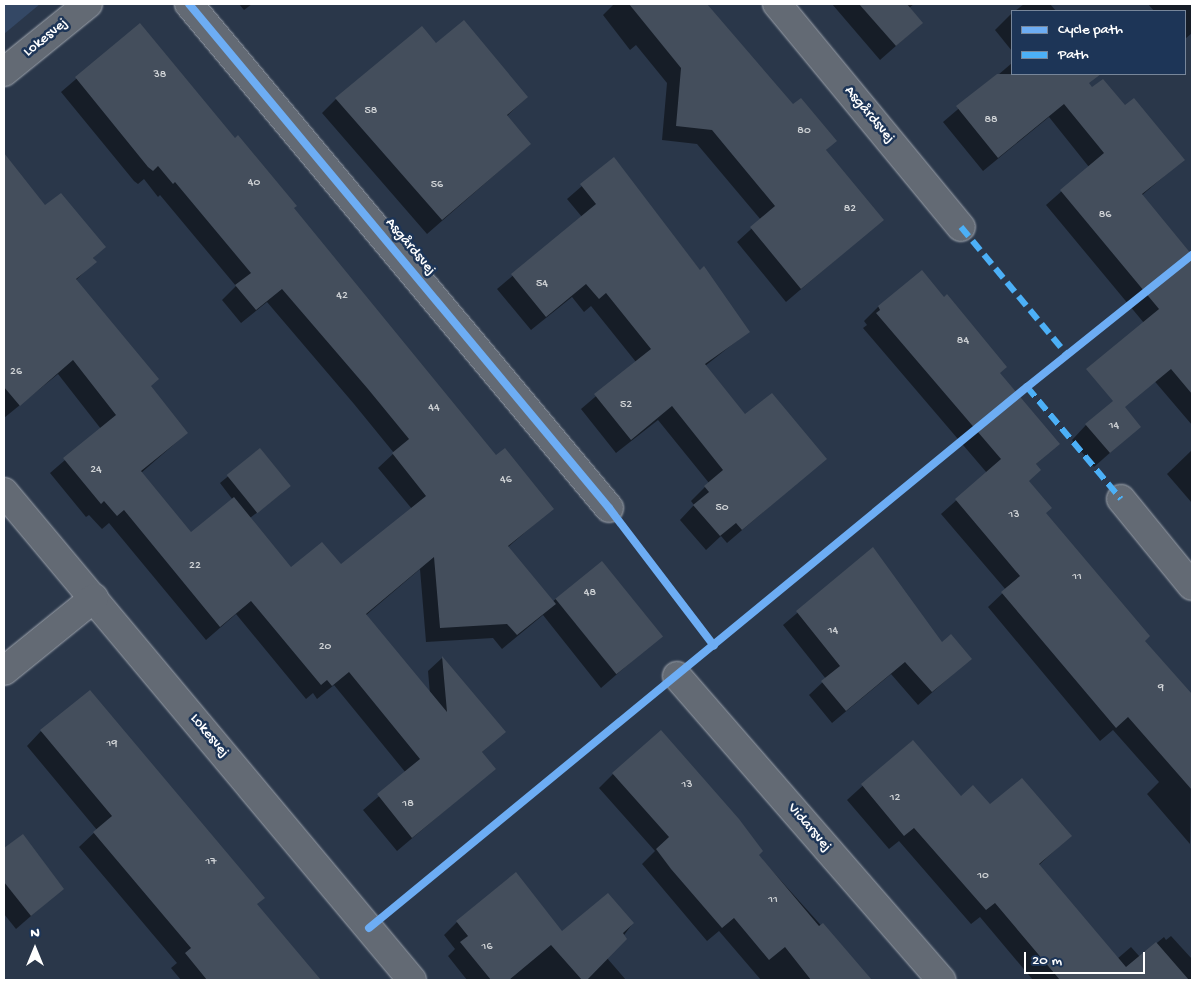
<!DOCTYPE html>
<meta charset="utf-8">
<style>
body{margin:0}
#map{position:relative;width:1196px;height:984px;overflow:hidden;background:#2a374a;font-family:"Gochi Hand",sans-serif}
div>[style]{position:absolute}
.green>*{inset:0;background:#344865}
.shadow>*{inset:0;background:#0007}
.building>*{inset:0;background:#444e5c;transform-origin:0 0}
.roads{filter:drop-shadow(0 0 1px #9fa5ae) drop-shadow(0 0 1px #9fa5ae)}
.minor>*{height:28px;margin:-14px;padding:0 14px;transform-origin:14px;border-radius:14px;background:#636a74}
.quiet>*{height:6px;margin-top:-3px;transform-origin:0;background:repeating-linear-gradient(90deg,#4cb0f7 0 12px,transparent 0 18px)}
.cycleway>*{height:8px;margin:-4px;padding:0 4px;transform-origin:4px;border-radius:4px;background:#6dadf4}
span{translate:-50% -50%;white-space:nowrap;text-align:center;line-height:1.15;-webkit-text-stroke:5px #1d3557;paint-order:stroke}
.number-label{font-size:12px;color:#d0d3d6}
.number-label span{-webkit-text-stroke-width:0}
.street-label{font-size:15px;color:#fff}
.frame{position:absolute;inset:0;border:5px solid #fff;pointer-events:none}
.legend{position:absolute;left:1011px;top:10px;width:175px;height:65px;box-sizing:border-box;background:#1d3557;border:1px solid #77869a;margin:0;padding:6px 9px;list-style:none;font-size:15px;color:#fff}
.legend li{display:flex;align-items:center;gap:10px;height:25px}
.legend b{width:25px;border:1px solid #77869a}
.north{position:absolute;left:10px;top:924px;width:50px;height:50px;-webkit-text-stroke:4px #1d3557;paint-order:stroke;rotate:0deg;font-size:14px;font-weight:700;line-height:20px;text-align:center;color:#fff}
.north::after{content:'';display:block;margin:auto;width:18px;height:22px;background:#fff;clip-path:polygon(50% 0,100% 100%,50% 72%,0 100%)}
.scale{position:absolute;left:1024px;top:952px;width:121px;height:22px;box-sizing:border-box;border:2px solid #fff;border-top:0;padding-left:6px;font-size:15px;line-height:18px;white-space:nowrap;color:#fff;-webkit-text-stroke:4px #1d3557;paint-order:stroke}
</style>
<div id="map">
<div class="green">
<i style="clip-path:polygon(4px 4px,40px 4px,4px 34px)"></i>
</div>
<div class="shadow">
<i style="clip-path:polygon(239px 4px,252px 4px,244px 10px)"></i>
<i style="clip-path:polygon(614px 4px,705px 4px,753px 63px,793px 106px,835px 141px,825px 151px,882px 220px,786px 302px,737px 242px,761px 220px,697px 144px,662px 140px,667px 83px,636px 45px,630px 50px,603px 15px)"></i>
<i style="clip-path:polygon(832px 4px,914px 4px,909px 8px,922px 23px,880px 60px)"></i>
<i style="clip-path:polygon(1024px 4px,1050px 4px,1056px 11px,1015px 11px)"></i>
<i style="clip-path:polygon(1148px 4px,1192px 4px,1192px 33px,1185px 39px,1185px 11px,1154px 11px)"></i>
<i style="clip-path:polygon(1012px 13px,1012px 51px,995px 30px)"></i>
<i style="clip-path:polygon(140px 24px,496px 457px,552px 509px,508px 547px,552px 602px,602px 563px,661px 636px,601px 688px,543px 615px,502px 649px,493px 638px,426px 642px,420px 569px,365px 616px,430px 694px,428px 671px,442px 658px,504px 732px,481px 753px,494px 769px,397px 851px,363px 810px,406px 773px,334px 685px,317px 699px,313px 693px,306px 699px,236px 614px,206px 640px,109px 523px,102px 529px,89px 515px,86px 517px,50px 473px,101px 429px,58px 374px,4px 418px,4px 347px,8px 343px,4px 337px,4px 155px,45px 207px,104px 247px,93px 258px,95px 261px,76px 280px,150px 387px,187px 433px,141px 473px,191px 534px,233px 500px,220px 483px,260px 450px,282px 493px,250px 518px,291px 569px,341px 566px,412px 509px,378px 468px,394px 453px,354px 404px,267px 302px,241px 323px,222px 300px,236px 286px,160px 195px,158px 197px,144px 179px,138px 184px,134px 181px,61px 92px)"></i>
<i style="clip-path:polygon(1012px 63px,1012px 74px,1079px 74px,1092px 89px,1124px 107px,1184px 159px,1141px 196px,1192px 257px,1192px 295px,1184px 301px,1192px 311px,1192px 425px,1122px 343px,1144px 323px,1046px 205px,1089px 167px,1049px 117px,983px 171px,943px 122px)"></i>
<i style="clip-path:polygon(527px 97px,506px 117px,530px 144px,427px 234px,322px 113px,336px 99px)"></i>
<i style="clip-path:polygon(613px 159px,748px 332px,705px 366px,745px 416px,825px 459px,727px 543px,721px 536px,706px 550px,680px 520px,694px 505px,691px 501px,709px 483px,658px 420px,616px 453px,581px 409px,636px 362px,591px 306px,584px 312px,572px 297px,531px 330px,497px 289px,582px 217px,567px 199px)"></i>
<i style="clip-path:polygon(922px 272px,998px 374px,1058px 444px,1035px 465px,1028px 482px,1045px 513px,1143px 641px,1192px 696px,1190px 844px,1147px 794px,1159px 782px,1113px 730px,1100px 741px,988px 607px,1006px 590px,941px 514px,987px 473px,863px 328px,867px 325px,864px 321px,878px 307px)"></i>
<i style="clip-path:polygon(1086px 425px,1139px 427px,1094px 467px,1072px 440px)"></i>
<i style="clip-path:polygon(1192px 450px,1192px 503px,1167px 474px)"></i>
<i style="clip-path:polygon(873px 549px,942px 644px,970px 659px,918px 705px,891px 674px,832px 723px,809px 695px,826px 679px,783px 625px)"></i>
<i style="clip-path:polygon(41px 731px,256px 905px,319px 980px,181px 980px,171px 968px,177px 963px,79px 847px,97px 830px,27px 746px)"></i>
<i style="clip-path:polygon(912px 741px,961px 798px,1070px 836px,1039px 865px,1117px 959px,1131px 947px,1140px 957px,1164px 937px,1166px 940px,1171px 936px,1192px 959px,1192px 980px,1033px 980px,980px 917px,971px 924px,899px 841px,889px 849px,847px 800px)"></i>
<i style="clip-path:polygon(613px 774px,758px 855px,870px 980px,761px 980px,719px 931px,707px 941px,642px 864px,655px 851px,599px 788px)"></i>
<i style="clip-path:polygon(22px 836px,62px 889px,16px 929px,4px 914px,4px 850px)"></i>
<i style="clip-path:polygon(457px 922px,562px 933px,633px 923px,607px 958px,626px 980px,467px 980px,448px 956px,455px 949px,444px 935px)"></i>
</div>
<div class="building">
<i style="clip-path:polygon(629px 4px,707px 4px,793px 104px,801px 98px,837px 141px,826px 150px,884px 220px,801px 289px,750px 227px,775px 206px,712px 130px,676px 126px,681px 68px)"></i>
<i style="clip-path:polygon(859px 4px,907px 4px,923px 23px,896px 46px)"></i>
<i style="clip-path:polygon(464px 20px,528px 97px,507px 115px,531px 144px,442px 220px,335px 98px,422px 26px,436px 43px)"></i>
<i style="clip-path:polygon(140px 23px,235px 138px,238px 135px,297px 206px,294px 208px,496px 455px,505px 448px,554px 509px,508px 546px,556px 604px,517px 635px,507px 624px,440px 628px,434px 557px,366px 614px,447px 712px,442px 656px,506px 732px,482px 752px,496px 769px,412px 838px,377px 794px,420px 759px,349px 672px,332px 686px,327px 680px,321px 685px,251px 601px,220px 627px,124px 510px,117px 516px,104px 501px,101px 504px,63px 458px,116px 415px,73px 360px,20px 406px,4px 387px,4px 153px,45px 205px,61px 193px,106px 247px,93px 258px,97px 262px,76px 279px,159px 379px,151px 386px,188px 433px,141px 471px,191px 532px,234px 497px,291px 567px,322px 542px,341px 564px,426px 496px,392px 453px,409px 439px,368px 389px,282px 289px,256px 310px,235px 285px,251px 273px,175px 182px,173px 184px,158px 166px,153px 171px,148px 167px,75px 77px)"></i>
<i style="clip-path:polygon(997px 74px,1101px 74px,1089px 83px,1092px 87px,1103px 79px,1125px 105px,1134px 98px,1185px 160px,1142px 194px,1192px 255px,1192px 394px,1171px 369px,1125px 407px,1141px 427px,1110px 453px,1085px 424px,1113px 401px,1086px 369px,1159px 309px,1060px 190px,1104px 153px,1064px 104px,998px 158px,956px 106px)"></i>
<i style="clip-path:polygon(614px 157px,700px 270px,704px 266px,750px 332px,705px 364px,745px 414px,772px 393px,827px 459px,742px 530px,736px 523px,720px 536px,693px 505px,709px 492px,704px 486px,723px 470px,672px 406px,631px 440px,594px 394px,651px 349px,606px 293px,599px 299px,586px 284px,546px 317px,511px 274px,596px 204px,580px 184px)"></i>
<i style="clip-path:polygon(922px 270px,944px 297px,947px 294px,1007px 367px,1000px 373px,1060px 444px,1036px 464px,1041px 470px,1029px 481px,1052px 508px,1046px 513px,1150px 636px,1145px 641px,1192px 694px,1192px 790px,1128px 717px,1116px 728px,1001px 592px,1020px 576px,955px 499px,1001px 459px,876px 313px,880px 310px,878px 306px)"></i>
<i style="left:260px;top:448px;width:49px;height:43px;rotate:51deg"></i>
<i style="clip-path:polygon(873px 547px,942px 642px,951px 634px,972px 659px,932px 692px,905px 662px,846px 711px,821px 681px,840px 666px,796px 611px)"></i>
<i style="left:602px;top:561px;width:97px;height:60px;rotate:51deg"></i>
<i style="clip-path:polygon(90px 690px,265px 898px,257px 904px,321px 980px,207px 980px,185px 953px,191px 948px,93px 832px,112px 816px,40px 730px)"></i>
<i style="clip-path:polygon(661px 730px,739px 819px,763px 851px,759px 855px,819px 926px,823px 923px,872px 980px,811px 980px,785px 947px,769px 960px,734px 918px,722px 928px,671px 869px,656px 849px,669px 837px,612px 773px)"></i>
<i style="clip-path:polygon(913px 740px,961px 796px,973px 785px,990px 804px,1022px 778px,1072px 836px,1039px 864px,1126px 967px,1156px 942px,1189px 980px,1060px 980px,995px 903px,986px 910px,914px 828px,904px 836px,861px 784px)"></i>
<i style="clip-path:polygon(23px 834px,64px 889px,31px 916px,4px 882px,4px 848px)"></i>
<i style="clip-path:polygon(516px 872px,562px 931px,608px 893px,634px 923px,623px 933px,627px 939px,587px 980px,582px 980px,551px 945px,509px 980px,491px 980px,460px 942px,468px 936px,456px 921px)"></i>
</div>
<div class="roads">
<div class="minor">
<i style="left:189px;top:4px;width:656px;rotate:50.19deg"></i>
<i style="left:777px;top:4px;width:289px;rotate:50.5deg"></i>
<i style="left:4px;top:72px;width:108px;rotate:-39deg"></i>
<i style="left:4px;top:492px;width:636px;rotate:50.1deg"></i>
<i style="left:1121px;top:499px;width:112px;rotate:50.8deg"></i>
<i style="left:4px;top:671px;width:116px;rotate:-39deg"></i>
<i style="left:677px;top:676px;width:403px;rotate:49deg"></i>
</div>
</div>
<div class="quiet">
<i style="left:961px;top:227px;width:168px;rotate:50.3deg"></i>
<i style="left:1027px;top:387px;width:146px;rotate:50deg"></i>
</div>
<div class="cycleway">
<i style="left:189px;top:4px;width:656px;rotate:50.19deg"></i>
<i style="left:609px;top:508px;width:173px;rotate:52.7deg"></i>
<i style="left:369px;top:928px;width:852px;rotate:-39.43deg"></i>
<i style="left:1027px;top:387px;width:211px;rotate:-38.7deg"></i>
</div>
<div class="number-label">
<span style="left:160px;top:76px">38</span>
<span style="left:371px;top:112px">58</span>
<span style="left:991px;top:121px">88</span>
<span style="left:804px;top:132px">80</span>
<span style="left:254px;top:184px">40</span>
<span style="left:437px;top:186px">56</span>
<span style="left:850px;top:210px">82</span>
<span style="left:1105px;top:216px">86</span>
<span style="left:542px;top:285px">54</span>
<span style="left:342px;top:297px">42</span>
<span style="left:963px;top:342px">84</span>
<span style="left:16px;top:373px">26</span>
<span style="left:626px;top:406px">52</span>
<span style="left:434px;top:409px">44</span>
<span style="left:1114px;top:427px">14</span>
<span style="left:96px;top:471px">24</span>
<span style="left:506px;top:481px">46</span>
<span style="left:722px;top:509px">50</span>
<span style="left:1014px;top:516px">13</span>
<span style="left:195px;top:567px">22</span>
<span style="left:1077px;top:578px">11</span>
<span style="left:590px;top:594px">48</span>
<span style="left:833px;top:632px">14</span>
<span style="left:325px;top:648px">20</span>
<span style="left:1161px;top:689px">9</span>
<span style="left:112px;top:745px">19</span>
<span style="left:687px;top:786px">13</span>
<span style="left:895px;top:799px">12</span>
<span style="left:408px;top:805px">18</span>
<span style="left:211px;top:863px">17</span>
<span style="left:983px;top:877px">10</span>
<span style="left:773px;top:901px">11</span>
<span style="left:487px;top:948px">16</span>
</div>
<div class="street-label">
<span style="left:46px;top:38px;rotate:-39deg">Lokesvej</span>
<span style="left:869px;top:115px;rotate:50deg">Asgårdsvej</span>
<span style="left:410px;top:247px;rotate:50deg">Asgårdsvej</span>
<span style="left:209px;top:736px;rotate:50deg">Lokesvej</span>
<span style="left:809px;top:828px;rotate:49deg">Vidarsvej</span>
</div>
<div class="frame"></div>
<ul class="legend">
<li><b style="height:6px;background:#6dadf4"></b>Cycle path</li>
<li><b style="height:6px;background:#4cb0f7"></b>Path</li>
</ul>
<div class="north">N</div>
<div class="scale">20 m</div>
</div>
